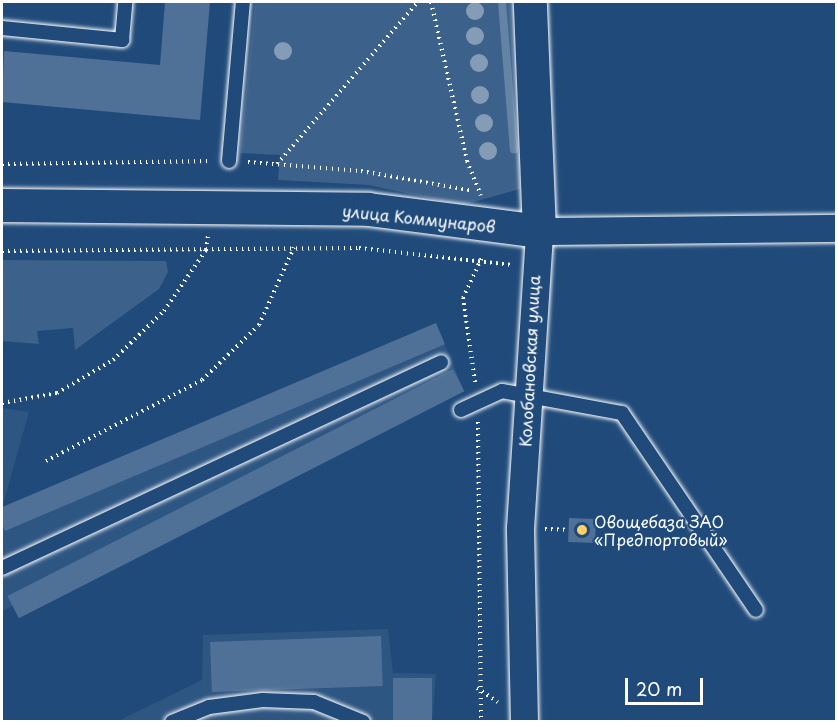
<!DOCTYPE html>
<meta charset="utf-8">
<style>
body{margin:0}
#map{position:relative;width:838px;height:723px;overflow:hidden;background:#1f4a7a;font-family:"Playpen Sans",sans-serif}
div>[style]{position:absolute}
.built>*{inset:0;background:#2e5683}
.green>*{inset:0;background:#3c618b}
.stream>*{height:8px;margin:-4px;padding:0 4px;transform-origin:4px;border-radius:4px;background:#6583a4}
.building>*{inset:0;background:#507197;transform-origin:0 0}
.path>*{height:4px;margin-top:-2px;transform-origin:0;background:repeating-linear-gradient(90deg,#fff 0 1.5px,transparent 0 6px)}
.roads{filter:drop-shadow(0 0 2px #fff) drop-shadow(0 0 2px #fff)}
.service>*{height:14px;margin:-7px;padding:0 7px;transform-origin:7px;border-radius:7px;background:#1f4a7a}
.minor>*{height:27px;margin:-13.5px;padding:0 13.5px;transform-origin:13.5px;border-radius:13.5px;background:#1f4a7a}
.tertiary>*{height:33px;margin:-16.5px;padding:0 16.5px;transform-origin:16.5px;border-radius:16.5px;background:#1f4a7a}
.trees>*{width:18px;height:18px;margin:-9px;border-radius:50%;background:#859cb6}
.dots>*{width:16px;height:16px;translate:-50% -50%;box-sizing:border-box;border:3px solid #1f4a7a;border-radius:50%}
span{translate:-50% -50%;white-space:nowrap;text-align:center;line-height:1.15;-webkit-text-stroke:4.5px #1f4a7a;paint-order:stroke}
.street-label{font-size:16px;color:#fff}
.poi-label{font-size:16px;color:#fff}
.left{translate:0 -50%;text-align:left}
.frame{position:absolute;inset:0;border:3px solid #fff;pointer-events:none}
.scale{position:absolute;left:625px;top:678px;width:78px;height:27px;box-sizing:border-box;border:3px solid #fff;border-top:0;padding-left:8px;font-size:18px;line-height:21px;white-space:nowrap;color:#fff;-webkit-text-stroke:4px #1f4a7a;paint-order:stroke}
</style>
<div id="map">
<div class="built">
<i style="clip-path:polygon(436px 323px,464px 391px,2px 611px,2px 515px,5px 523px)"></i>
<i style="clip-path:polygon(2px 408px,29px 412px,2px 508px)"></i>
<i style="clip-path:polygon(388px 629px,393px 673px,436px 674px,432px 721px,116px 722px,202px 680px,203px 635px)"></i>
</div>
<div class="green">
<i style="clip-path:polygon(255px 2px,510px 2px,520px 189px,463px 205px,368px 185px,278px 180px,280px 155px,240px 153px)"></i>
<i style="clip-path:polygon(2px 260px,166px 261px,168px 272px,159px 289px,75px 350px,73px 328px,37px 331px,39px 344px,2px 341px)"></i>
</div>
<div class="stream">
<i style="left:502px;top:2px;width:148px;rotate:85.4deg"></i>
</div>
<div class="building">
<i style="clip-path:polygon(165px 2px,210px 2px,200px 120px,2px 102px,4px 51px,160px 65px)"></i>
<i style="left:436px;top:323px;width:23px;height:478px;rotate:67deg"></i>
<i style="left:453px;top:369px;width:25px;height:500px;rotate:63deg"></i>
<i style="left:569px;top:518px;width:27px;height:24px;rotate:2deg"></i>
<i style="left:381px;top:636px;width:50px;height:171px;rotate:88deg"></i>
<i style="left:393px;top:678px;width:39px;height:44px"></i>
</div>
<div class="path">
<i style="left:431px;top:2px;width:163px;rotate:77.2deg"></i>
<i style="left:467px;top:161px;width:37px;rotate:68deg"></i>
<i style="left:248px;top:162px;width:113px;rotate:4.6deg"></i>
<i style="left:361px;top:171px;width:110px;rotate:10deg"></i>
<i style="left:2px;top:164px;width:209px;rotate:-0.8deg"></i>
<i style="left:277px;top:164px;width:215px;rotate:-49deg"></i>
<i style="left:2px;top:251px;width:357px;rotate:-0.5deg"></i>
<i style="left:359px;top:248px;width:154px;rotate:6.3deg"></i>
<i style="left:475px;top:382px;width:85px;rotate:-98.1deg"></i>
<i style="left:463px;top:298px;width:45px;rotate:-65.1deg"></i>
<i style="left:2px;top:403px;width:56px;rotate:-10.3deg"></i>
<i style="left:57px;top:393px;width:65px;rotate:-30.5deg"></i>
<i style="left:113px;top:360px;width:71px;rotate:-43.9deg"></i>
<i style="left:164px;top:311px;width:74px;rotate:-55.5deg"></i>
<i style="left:206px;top:250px;width:14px;rotate:-82deg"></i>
<i style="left:478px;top:422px;width:300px;rotate:89.4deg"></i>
<i style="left:46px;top:461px;width:176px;rotate:-27.4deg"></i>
<i style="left:202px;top:380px;width:79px;rotate:-44deg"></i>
<i style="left:259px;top:325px;width:85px;rotate:-65.8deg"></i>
<i style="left:545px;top:529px;width:23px;rotate:2deg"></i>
<i style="left:477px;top:688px;width:25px;rotate:34deg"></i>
</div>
<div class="roads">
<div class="service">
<i style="left:2px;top:28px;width:121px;rotate:5.7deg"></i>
<i style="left:122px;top:40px;width:38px;rotate:-85deg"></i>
<i style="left:229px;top:161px;width:160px;rotate:-85deg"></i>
<i style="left:461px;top:410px;width:45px;rotate:-24.9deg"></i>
<i style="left:502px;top:391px;width:122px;rotate:10.4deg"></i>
<i style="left:622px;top:413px;width:238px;rotate:55.8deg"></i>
<i style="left:2px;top:568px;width:485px;rotate:-25.1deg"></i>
<i style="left:172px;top:722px;width:40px;rotate:-22deg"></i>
<i style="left:209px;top:707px;width:54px;rotate:-7.4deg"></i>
<i style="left:263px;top:700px;width:51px;rotate:2.2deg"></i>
<i style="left:314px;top:702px;width:53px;rotate:22.2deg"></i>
</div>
<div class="minor">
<i style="left:524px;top:722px;width:194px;rotate:-91.2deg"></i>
<i style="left:520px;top:528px;width:298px;rotate:-86.3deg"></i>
<i style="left:539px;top:231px;width:297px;rotate:-0.6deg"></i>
</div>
<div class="tertiary">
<i style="left:2px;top:205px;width:366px;rotate:0.6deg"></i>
<i style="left:368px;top:209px;width:172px;rotate:7.3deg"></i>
<i style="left:539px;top:231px;width:229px;rotate:-92.3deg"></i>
</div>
</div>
<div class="trees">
<i style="left:475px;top:11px"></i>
<i style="left:475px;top:36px"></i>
<i style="left:283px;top:51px"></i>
<i style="left:479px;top:63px"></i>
<i style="left:480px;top:95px"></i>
<i style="left:484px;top:123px"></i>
<i style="left:488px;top:151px"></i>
</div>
<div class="dots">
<i style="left:582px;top:530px;background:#ffd166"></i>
</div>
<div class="street-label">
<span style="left:419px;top:218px;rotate:6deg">улица Коммунаров</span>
<span style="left:529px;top:361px;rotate:-87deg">Колобановская улица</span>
</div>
<div class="poi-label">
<span class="left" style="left:594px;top:530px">Овощебаза ЗАО<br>«Предпортовый»</span>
</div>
<div class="frame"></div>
<div class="scale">20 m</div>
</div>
